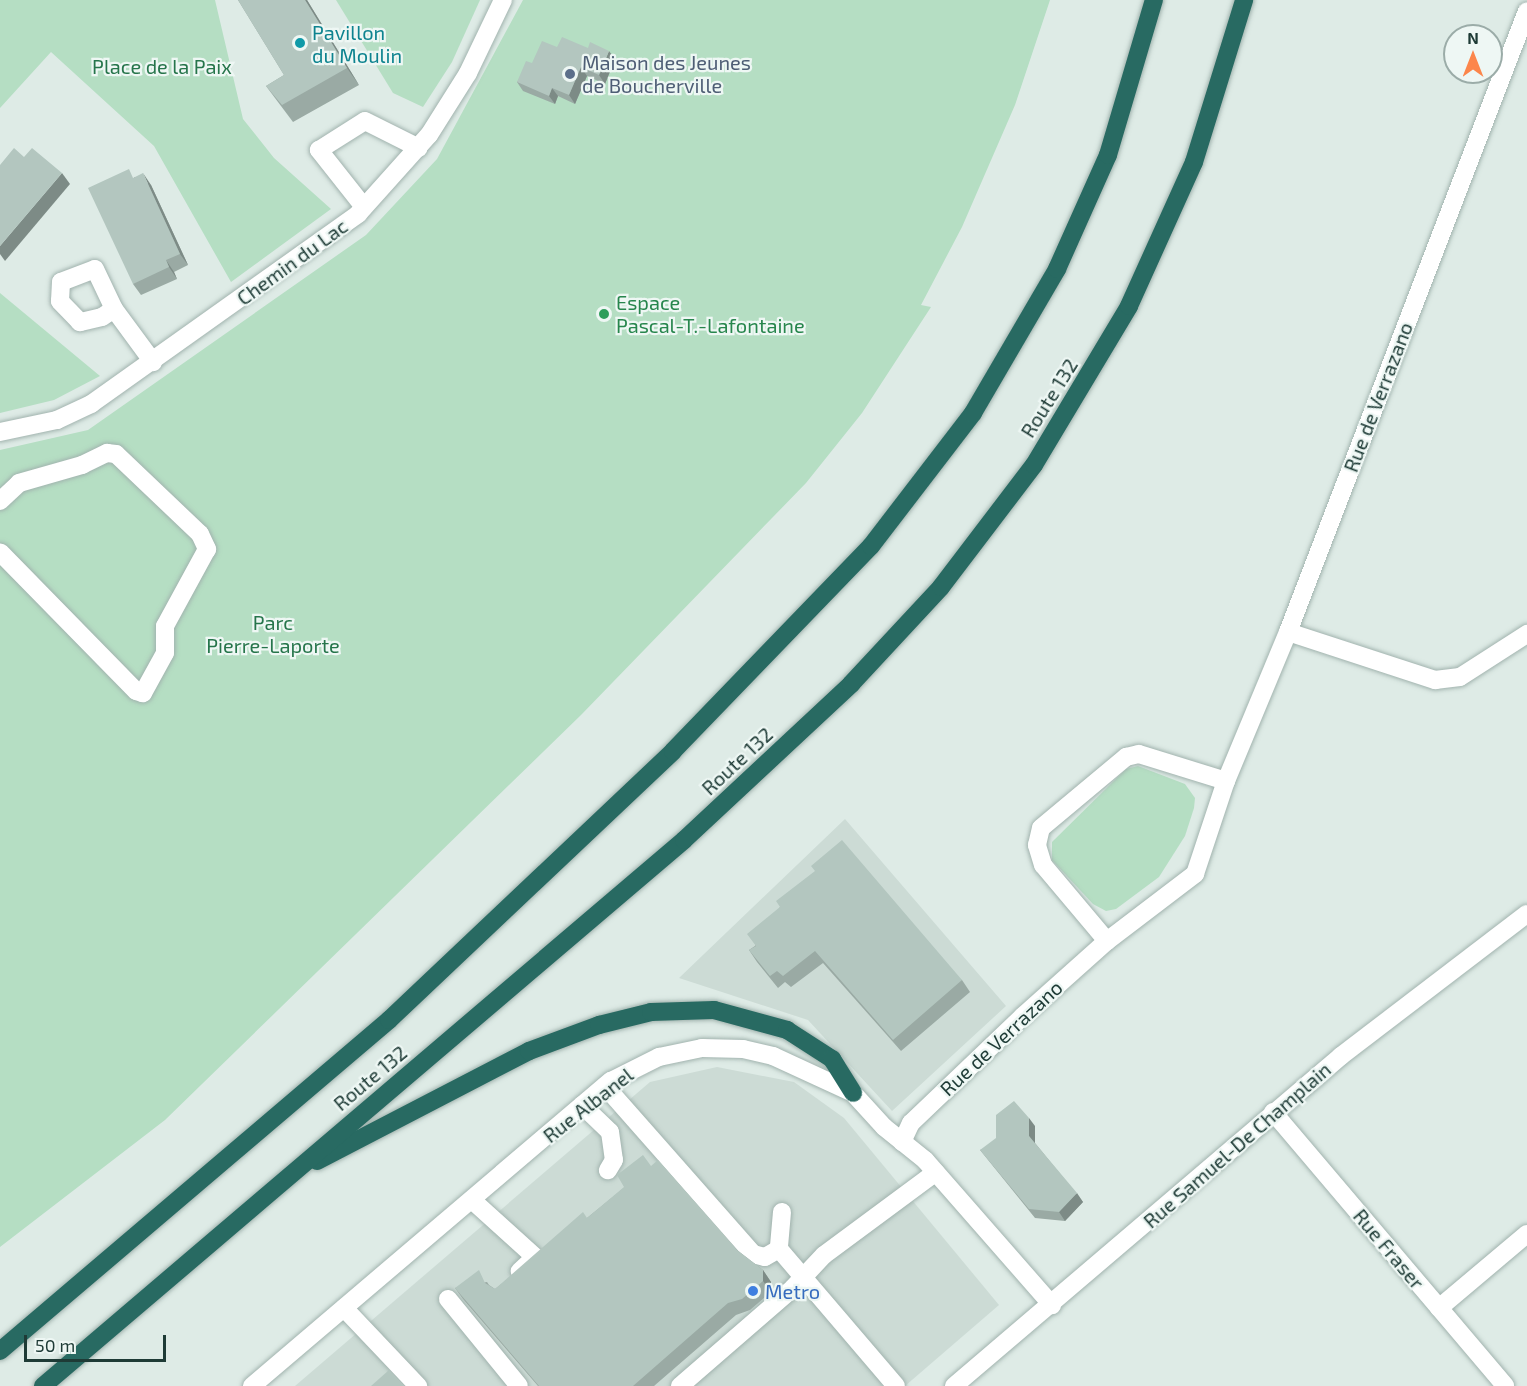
<!DOCTYPE html>
<style>
body{margin:0}
#map{position:relative;width:1527px;height:1386px;overflow:hidden;background:#deebe6;font-family:"Exo 2",sans-serif}
div>[style]{position:absolute}
.built>*{inset:0;background:#ccdbd5}
.green>*{inset:0;background:#b5dec3}
.roads{filter:drop-shadow(0 0 2px #a1b3ae) drop-shadow(0 0 2px #a1b3ae)}
.minor>*{height:18px;margin:-9px;padding:0 9px;transform-origin:9px;border-radius:9px;background:#fff}
.highway>*{height:18px;margin:-9px;padding:0 9px;transform-origin:9px;border-radius:9px;background:#286a62}
.wall>*{inset:0;background:#9aaaa4}
.shaded-wall>*{inset:0;background:#7d8b86}
.building>*{inset:0;background:#b3c6bf}
.dots>*{width:16px;height:16px;translate:-50% -50%;box-sizing:border-box;border:3px solid #eef7f4;border-radius:50%}
span{translate:-50% -50%;white-space:nowrap;text-align:center;line-height:1.15;-webkit-text-stroke:4.5px #eef7f4;paint-order:stroke}
.culture-label{font-size:20px;color:#0d838f}
.left{translate:0 -50%;text-align:left}
.service-label{font-size:20px;color:#4e5e75}
.park-label{font-size:20px;color:#26754b}
.street-label{font-size:20px;color:#1e3b36}
.leisure-label{font-size:20px;color:#27864d}
.shop-label{font-size:20px;color:#366cbe}
.north{position:absolute;left:1443px;top:24px;width:60px;height:60px;box-sizing:border-box;background:#eef7f4;border:2px solid #9baca8;border-radius:50%;rotate:0deg;font-size:16px;font-weight:700;line-height:24px;text-align:center;color:#1e3b36}
.north::after{content:'';display:block;margin:auto;width:21px;height:27px;background:#fc864b;clip-path:polygon(50% 0,100% 100%,50% 72%,0 100%)}
.scale{position:absolute;left:24px;top:1335px;width:142px;height:27px;box-sizing:border-box;border:3px solid #1e3b36;border-top:0;padding-left:8px;font-size:18px;line-height:21px;white-space:nowrap;color:#1e3b36;-webkit-text-stroke:4px #eef7f4;paint-order:stroke}
</style>
<div id="map">
<div class="built">
<i style="clip-path:polygon(845px 819px,1006px 1006px,892px 1111px,808px 1020px,679px 978px)"></i>
<i style="clip-path:polygon(717px 1067px,794px 1082px,844px 1118px,999px 1305px,905px 1386px,295px 1386px,650px 1082px)"></i>
</div>
<div class="green">
<i style="clip-path:polygon(0 0,215px 0,243px 119px,274px 158px,331px 209px,231px 282px,154px 146px,51px 52px,0 108px)"></i>
<i style="clip-path:polygon(336px 0,480px 0,452px 62px,423px 107px,393px 93px)"></i>
<i style="clip-path:polygon(523px 0,1050px 0,1015px 105px,962px 227px,921px 305px,931px 307px,862px 413px,806px 483px,581px 715px,165px 1120px,0 1247px,0 450px,88px 430px,366px 235px,437px 159px)"></i>
<i style="clip-path:polygon(0 293px,100px 376px,54px 400px,0 413px)"></i>
<i style="clip-path:polygon(1138px 766px,1185px 784px,1195px 798px,1194px 808px,1185px 836px,1159px 877px,1116px 909px,1106px 911px,1093px 904px,1052px 860px,1052px 842px,1126px 769px)"></i>
</div>
<div class="roads">
<div class="minor">
<i style="left:364px;top:207px;width:73px;rotate:-128.3deg"></i>
<i style="left:319px;top:150px;width:54px;rotate:-32.2deg"></i>
<i style="left:365px;top:121px;width:60px;rotate:26.6deg"></i>
<i style="left:114px;top:309px;width:14px;rotate:146deg"></i>
<i style="left:102px;top:317px;width:23px;rotate:167deg"></i>
<i style="left:80px;top:322px;width:29px;rotate:-134deg"></i>
<i style="left:60px;top:301px;width:19px;rotate:-87deg"></i>
<i style="left:61px;top:282px;width:36px;rotate:-21deg"></i>
<i style="left:95px;top:269px;width:44px;rotate:64.6deg"></i>
<i style="left:114px;top:309px;width:66px;rotate:53.7deg"></i>
<i style="left:0;top:432px;width:58px;rotate:-11.9deg"></i>
<i style="left:57px;top:420px;width:38px;rotate:-25deg"></i>
<i style="left:91px;top:404px;width:328px;rotate:-35.4deg"></i>
<i style="left:358px;top:214px;width:106px;rotate:-48.1deg"></i>
<i style="left:429px;top:135px;width:73px;rotate:-57.8deg"></i>
<i style="left:468px;top:73px;width:81px;rotate:-64.4deg"></i>
<i style="left:0;top:501px;width:26px;rotate:-43deg"></i>
<i style="left:19px;top:483px;width:66px;rotate:-15.9deg"></i>
<i style="left:82px;top:465px;width:28px;rotate:-26deg"></i>
<i style="left:107px;top:453px;width:9px;rotate:6deg"></i>
<i style="left:116px;top:454px;width:116px;rotate:43.6deg"></i>
<i style="left:200px;top:534px;width:17px;rotate:65deg"></i>
<i style="left:207px;top:549px;width:88px;rotate:118.6deg"></i>
<i style="left:165px;top:626px;width:27px;rotate:90deg"></i>
<i style="left:165px;top:653px;width:46px;rotate:118.8deg"></i>
<i style="left:143px;top:693px;width:7px;rotate:-164deg"></i>
<i style="left:136px;top:691px;width:194px;rotate:-134.4deg"></i>
<i style="left:1288px;top:632px;width:155px;rotate:18.1deg"></i>
<i style="left:1435px;top:680px;width:25px;rotate:-7deg"></i>
<i style="left:1460px;top:677px;width:80px;rotate:-32.7deg"></i>
<i style="left:1107px;top:941px;width:99px;rotate:-130.1deg"></i>
<i style="left:1043px;top:865px;width:21px;rotate:-107deg"></i>
<i style="left:1037px;top:845px;width:17px;rotate:-77deg"></i>
<i style="left:1041px;top:828px;width:111px;rotate:-39.9deg"></i>
<i style="left:1126px;top:757px;width:13px;rotate:-13deg"></i>
<i style="left:1139px;top:754px;width:91px;rotate:17.2deg"></i>
<i style="left:605px;top:1086px;width:224px;rotate:48.6deg"></i>
<i style="left:753px;top:1254px;width:12px;rotate:14deg"></i>
<i style="left:765px;top:1257px;width:16px;rotate:-30deg"></i>
<i style="left:582px;top:1105px;width:39px;rotate:44deg"></i>
<i style="left:610px;top:1132px;width:28px;rotate:82deg"></i>
<i style="left:614px;top:1160px;width:12px;rotate:121deg"></i>
<i style="left:1273px;top:1112px;width:359px;rotate:49.7deg"></i>
<i style="left:902px;top:1142px;width:21px;rotate:-65deg"></i>
<i style="left:911px;top:1123px;width:155px;rotate:-43.7deg"></i>
<i style="left:1023px;top:1016px;width:113px;rotate:-41.8deg"></i>
<i style="left:1107px;top:941px;width:111px;rotate:-37.3deg"></i>
<i style="left:1195px;top:874px;width:98px;rotate:-71.6deg"></i>
<i style="left:1226px;top:781px;width:161px;rotate:-67.4deg"></i>
<i style="left:1288px;top:632px;width:665px;rotate:-68.95deg"></i>
<i style="left:472px;top:1200px;width:85px;rotate:42.1deg"></i>
<i style="left:535px;top:1257px;width:21px;rotate:137deg"></i>
<i style="left:782px;top:1212px;width:37px;rotate:95deg"></i>
<i style="left:779px;top:1249px;width:180px;rotate:49.5deg"></i>
<i style="left:448px;top:1299px;width:112px;rotate:50.8deg"></i>
<i style="left:344px;top:1308px;width:108px;rotate:46.5deg"></i>
<i style="left:1439px;top:1308px;width:115px;rotate:-40.1deg"></i>
<i style="left:252px;top:1386px;width:471px;rotate:-40.4deg"></i>
<i style="left:611px;top:1081px;width:54px;rotate:-26.6deg"></i>
<i style="left:659px;top:1057px;width:44px;rotate:-11.8deg"></i>
<i style="left:702px;top:1048px;width:41px;rotate:1.4deg"></i>
<i style="left:743px;top:1049px;width:31px;rotate:13deg"></i>
<i style="left:773px;top:1056px;width:88px;rotate:24.8deg"></i>
<i style="left:853px;top:1093px;width:46px;rotate:47.6deg"></i>
<i style="left:884px;top:1127px;width:53px;rotate:38.8deg"></i>
<i style="left:925px;top:1160px;width:193px;rotate:48.8deg"></i>
<i style="left:680px;top:1386px;width:150px;rotate:-40.9deg"></i>
<i style="left:793px;top:1288px;width:45px;rotate:-46.8deg"></i>
<i style="left:824px;top:1255px;width:139px;rotate:-36.5deg"></i>
<i style="left:954px;top:1386px;width:509px;rotate:-40.45deg"></i>
<i style="left:1341px;top:1056px;width:234px;rotate:-37.4deg"></i>
</div>
<div class="highway">
<i style="left:317px;top:1161px;width:239px;rotate:-27.4deg"></i>
<i style="left:529px;top:1051px;width:75px;rotate:-20.4deg"></i>
<i style="left:599px;top:1025px;width:54px;rotate:-14deg"></i>
<i style="left:651px;top:1012px;width:63px;rotate:-1.8deg"></i>
<i style="left:714px;top:1010px;width:76px;rotate:15.3deg"></i>
<i style="left:787px;top:1030px;width:54px;rotate:32.8deg"></i>
<i style="left:832px;top:1059px;width:40px;rotate:58deg"></i>
<i style="left:0;top:1351px;width:511px;rotate:-40.39deg"></i>
<i style="left:389px;top:1020px;width:391px;rotate:-43.4deg"></i>
<i style="left:673px;top:751px;width:285px;rotate:-46deg"></i>
<i style="left:871px;top:546px;width:168px;rotate:-52.5deg"></i>
<i style="left:973px;top:413px;width:167px;rotate:-59.7deg"></i>
<i style="left:1057px;top:269px;width:125px;rotate:-65.9deg"></i>
<i style="left:1108px;top:155px;width:162px;rotate:-73.5deg"></i>
<i style="left:43px;top:1386px;width:842px;rotate:-40.42deg"></i>
<i style="left:684px;top:840px;width:229px;rotate:-43deg"></i>
<i style="left:851px;top:684px;width:132px;rotate:-47.1deg"></i>
<i style="left:941px;top:587px;width:153px;rotate:-52.7deg"></i>
<i style="left:1034px;top:465px;width:185px;rotate:-59.1deg"></i>
<i style="left:1129px;top:306px;width:158px;rotate:-65.7deg"></i>
<i style="left:1194px;top:162px;width:170px;rotate:-72.8deg"></i>
</div>
</div>
<div class="wall">
<i style="clip-path:polygon(238px 0,307px 0,359px 85px,293px 122px,266px 86px,284px 75px)"></i>
<i style="clip-path:polygon(615px 59px,605px 84px,587px 76px,575px 104px,558px 96px,555px 104px,523px 91px,517px 82px,532px 63px)"></i>
<i style="clip-path:polygon(134px 177px,151px 185px,188px 265px,174px 272px,177px 279px,141px 295px,133px 284px)"></i>
<i style="clip-path:polygon(780px 907px,962px 980px,970px 992px,901px 1051px,823px 963px,791px 987px,785px 982px,778px 988px,757px 962px,749px 950px,755px 946px)"></i>
<i style="clip-path:polygon(1035px 1126px,1035px 1143px,1083px 1202px,1065px 1221px,1035px 1218px,980px 1150px)"></i>
<i style="clip-path:polygon(651px 1166px,737px 1250px,763px 1270px,771px 1282px,771px 1292px,750px 1310px,736px 1315px,654px 1386px,538px 1386px,463px 1299px,455px 1288px,487px 1282px,489px 1285px,495px 1289px,587px 1218px)"></i>
</div>
<div class="shaded-wall">
<i style="clip-path:polygon(305px 0,307px 0,359px 85px,347px 68px)"></i>
<i style="clip-path:polygon(609px 51px,615px 59px,605px 84px,599px 75px)"></i>
<i style="clip-path:polygon(581px 67px,587px 76px,575px 104px,569px 95px)"></i>
<i style="clip-path:polygon(552px 88px,558px 96px,555px 104px,549px 96px)"></i>
<i style="clip-path:polygon(62px 173px,70px 184px,5px 261px,0 254px,0 246px)"></i>
<i style="clip-path:polygon(143px 173px,151px 185px,188px 265px,180px 254px)"></i>
<i style="clip-path:polygon(166px 260px,174px 272px,177px 279px,169px 267px)"></i>
<i style="clip-path:polygon(1029px 1118px,1035px 1126px,1035px 1145px,1029px 1136px)"></i>
<i style="clip-path:polygon(1077px 1193px,1083px 1202px,1065px 1221px,1059px 1212px)"></i>
<i style="clip-path:polygon(763px 1270px,771px 1282px,771px 1292px,763px 1281px)"></i>
</div>
<div class="building">
<i style="clip-path:polygon(238px 0,305px 0,347px 68px,282px 105px,266px 86px,284px 75px)"></i>
<i style="clip-path:polygon(562px 37px,588px 48px,590px 42px,609px 51px,599px 75px,581px 67px,569px 95px,552px 88px,549px 96px,517px 82px,526px 61px,532px 63px,542px 41px,557px 47px)"></i>
<i style="clip-path:polygon(14px 148px,24px 157px,32px 148px,62px 173px,0 246px,0 165px)"></i>
<i style="clip-path:polygon(129px 169px,133px 178px,143px 173px,180px 254px,166px 260px,169px 267px,133px 284px,88px 188px)"></i>
<i style="clip-path:polygon(842px 840px,962px 980px,893px 1040px,815px 951px,783px 976px,777px 971px,770px 976px,749px 950px,756px 946px,747px 934px,780px 907px,776px 901px,815px 871px,811px 866px)"></i>
<i style="clip-path:polygon(1014px 1101px,1029px 1118px,1029px 1136px,1077px 1193px,1059px 1212px,1029px 1209px,980px 1150px,996px 1138px,996px 1115px)"></i>
<i style="clip-path:polygon(643px 1155px,651px 1166px,658px 1160px,737px 1250px,763px 1270px,763px 1281px,742px 1299px,728px 1303px,633px 1386px,539px 1386px,455px 1288px,479px 1270px,485px 1283px,495px 1289px,583px 1212px,587px 1218px,624px 1187px,617px 1175px)"></i>
<i style="clip-path:polygon(389px 1370px,404px 1386px,371px 1386px)"></i>
</div>
<div class="dots">
<i style="left:300px;top:43px;background:#0f9aa8"></i>
<i style="left:570px;top:74px;background:#5c6f8a"></i>
<i style="left:604px;top:314px;background:#2e9e5b"></i>
<i style="left:753px;top:1291px;background:#3f7fe0"></i>
</div>
<div class="culture-label">
<span class="left" style="left:312px;top:44px">Pavillon<br>du Moulin</span>
</div>
<div class="service-label">
<span class="left" style="left:582px;top:74px">Maison des Jeunes<br>de Boucherville</span>
</div>
<div class="park-label">
<span style="left:162px;top:66px">Place de la Paix</span>
<span style="left:273px;top:634px">Parc<br>Pierre-Laporte</span>
</div>
<div class="street-label">
<span style="left:292px;top:262px;rotate:-36deg">Chemin du Lac</span>
<span style="left:1378px;top:397px;rotate:-69deg">Rue de Verrazano</span>
<span style="left:1049px;top:398px;rotate:-58deg">Route 132</span>
<span style="left:737px;top:761px;rotate:-43deg">Route 132</span>
<span style="left:1001px;top:1038px;rotate:-43deg">Rue de Verrazano</span>
<span style="left:370px;top:1078px;rotate:-40deg">Route 132</span>
<span style="left:588px;top:1105px;rotate:-38deg">Rue Albanel</span>
<span style="left:1237px;top:1145px;rotate:-41deg">Rue Samuel-De Champlain</span>
<span style="left:1389px;top:1249px;rotate:50deg">Rue Fraser</span>
</div>
<div class="leisure-label">
<span class="left" style="left:616px;top:314px">Espace<br>Pascal-T.-Lafontaine</span>
</div>
<div class="shop-label">
<span class="left" style="left:765px;top:1291px">Metro</span>
</div>
<div class="north">N</div>
<div class="scale">50 m</div>
</div>
